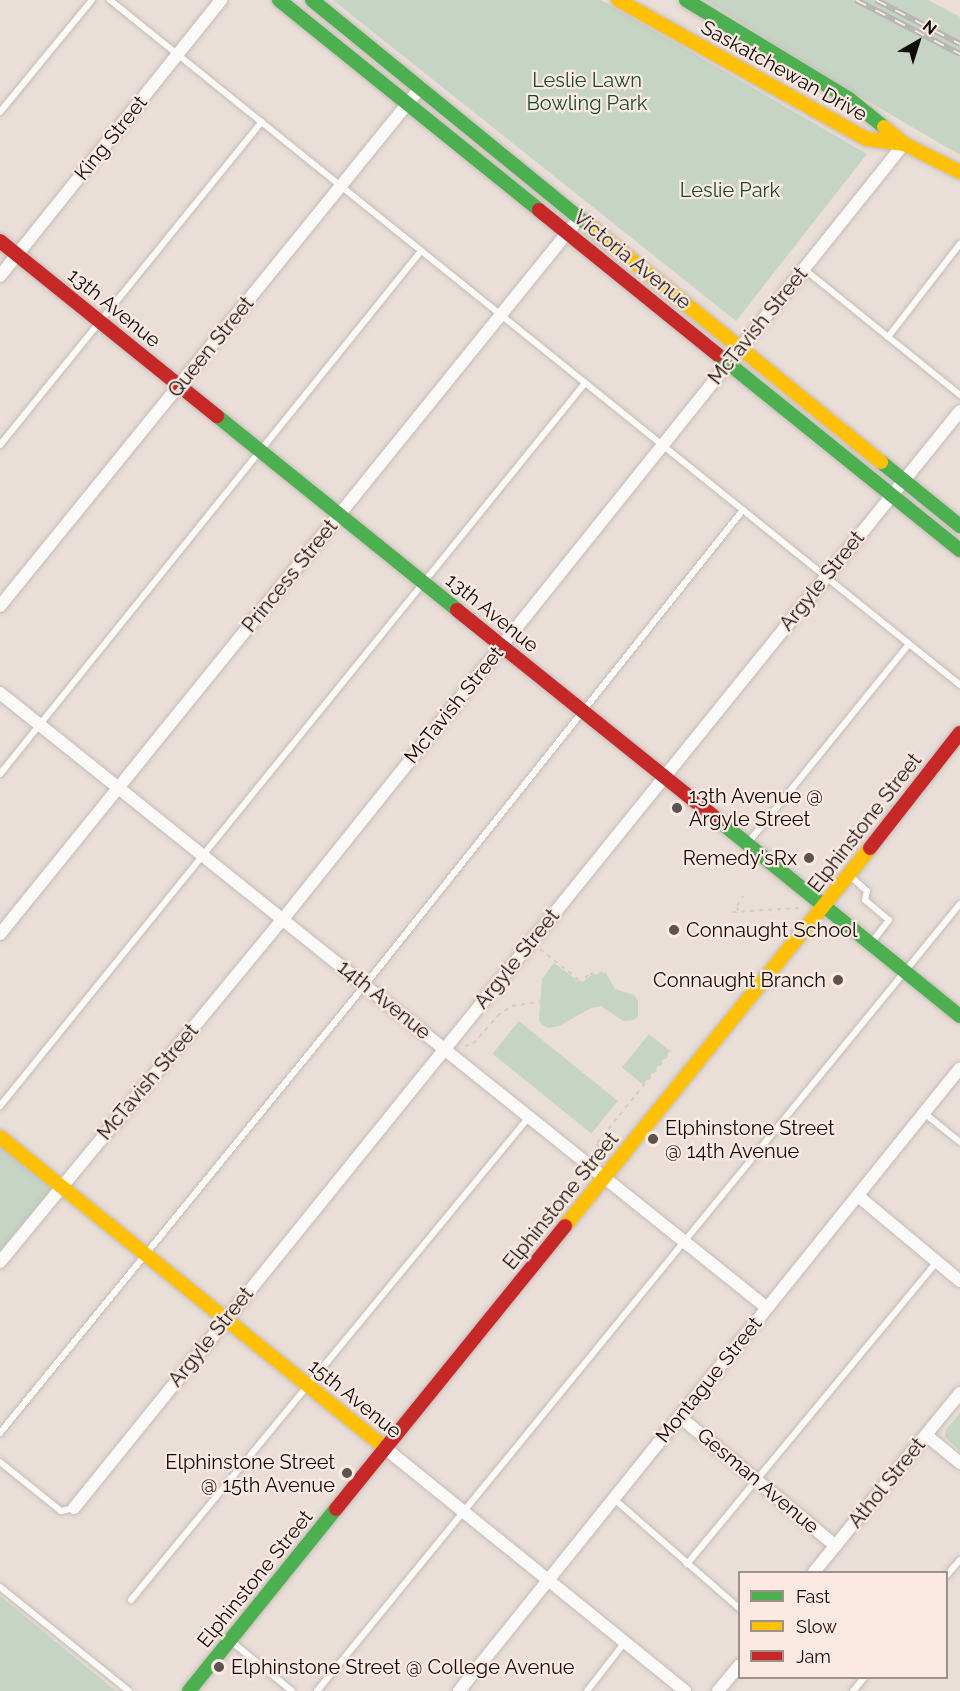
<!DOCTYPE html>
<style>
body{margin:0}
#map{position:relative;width:960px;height:1691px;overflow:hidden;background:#eaded8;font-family:Raleway,sans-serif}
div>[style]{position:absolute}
.green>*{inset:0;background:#c5d4c5;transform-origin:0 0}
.path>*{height:2px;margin-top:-1px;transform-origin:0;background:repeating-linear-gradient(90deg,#d0cdcb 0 4.5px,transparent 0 9px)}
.roads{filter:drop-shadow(0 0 2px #c5bcb7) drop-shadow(0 0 2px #c5bcb7)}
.lane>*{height:6px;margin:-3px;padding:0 3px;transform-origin:3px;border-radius:3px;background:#fcfaf9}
.street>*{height:12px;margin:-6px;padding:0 6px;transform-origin:6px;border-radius:6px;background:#fcfaf9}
.fast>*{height:14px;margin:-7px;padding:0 7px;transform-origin:7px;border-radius:7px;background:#4caf50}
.slow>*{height:14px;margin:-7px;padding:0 7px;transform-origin:7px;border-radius:7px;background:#ffc107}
.jam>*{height:14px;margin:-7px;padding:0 7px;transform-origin:7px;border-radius:7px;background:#c62828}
.rail>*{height:6px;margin-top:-3px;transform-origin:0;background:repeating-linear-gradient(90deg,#fce9e1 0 11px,#b7b4b3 0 22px);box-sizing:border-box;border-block:2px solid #b7b4b3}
.dots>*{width:16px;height:16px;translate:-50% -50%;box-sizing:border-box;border:3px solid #fce9e1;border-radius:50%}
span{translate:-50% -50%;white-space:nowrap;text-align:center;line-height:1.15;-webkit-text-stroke:4.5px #fce9e1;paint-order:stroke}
.street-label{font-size:20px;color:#110a07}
.park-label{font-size:20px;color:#154b30}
.poi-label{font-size:20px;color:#110a07}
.left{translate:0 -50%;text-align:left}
.right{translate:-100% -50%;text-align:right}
.legend{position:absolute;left:738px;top:1571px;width:210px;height:108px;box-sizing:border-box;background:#fce9e1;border:2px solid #9e908a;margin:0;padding:8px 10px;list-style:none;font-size:18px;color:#110a07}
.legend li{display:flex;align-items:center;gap:12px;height:30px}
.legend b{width:30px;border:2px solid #9e908a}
.north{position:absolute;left:888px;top:12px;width:60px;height:60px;-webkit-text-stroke:4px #fce9e1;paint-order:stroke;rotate:39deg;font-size:16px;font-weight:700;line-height:24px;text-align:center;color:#110a07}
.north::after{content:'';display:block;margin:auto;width:21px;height:27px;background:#110a07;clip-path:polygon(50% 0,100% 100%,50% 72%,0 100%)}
</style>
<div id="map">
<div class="green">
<i style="clip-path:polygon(333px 0,601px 0,867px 154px,736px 321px)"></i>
<i style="clip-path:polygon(705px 0,928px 0,960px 17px,960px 155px,825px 76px)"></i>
<i style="clip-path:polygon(554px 963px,581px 983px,592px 975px,606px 973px,615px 989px,634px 995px,638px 1001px,638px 1016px,634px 1020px,623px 1021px,601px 1006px,591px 1008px,559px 1026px,548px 1028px,542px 1025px,539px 1020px,542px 979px)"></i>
<i style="left:519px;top:1021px;width:127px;height:42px;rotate:39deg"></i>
<i style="left:649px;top:1034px;width:27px;height:43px;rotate:39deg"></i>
<i style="clip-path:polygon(0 1145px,53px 1188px,0 1251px)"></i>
<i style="clip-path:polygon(960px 1413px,960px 1451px,945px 1437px,946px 1430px)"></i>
<i style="clip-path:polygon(0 1596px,116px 1691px,0 1691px)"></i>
</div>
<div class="path">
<i style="left:738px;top:911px;width:5px;rotate:-101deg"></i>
<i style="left:737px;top:906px;width:12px;rotate:-59deg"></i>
<i style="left:732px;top:912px;width:68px;rotate:-3.4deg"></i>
<i style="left:540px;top:949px;width:51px;rotate:38.7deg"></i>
<i style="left:465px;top:1046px;width:8px;rotate:-14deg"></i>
<i style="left:473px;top:1044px;width:37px;rotate:-49deg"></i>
<i style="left:497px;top:1016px;width:18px;rotate:-34deg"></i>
<i style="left:512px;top:1006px;width:45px;rotate:-9deg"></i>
<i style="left:556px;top:999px;width:42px;rotate:-36.3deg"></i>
<i style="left:590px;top:974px;width:17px;rotate:-7deg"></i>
<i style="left:600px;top:1157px;width:14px;rotate:-102deg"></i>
<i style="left:597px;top:1143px;width:118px;rotate:-51.2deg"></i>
<i style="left:0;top:1652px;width:41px;rotate:-50.9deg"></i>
</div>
<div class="roads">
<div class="lane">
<i style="left:110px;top:0;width:1092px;rotate:38.86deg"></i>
<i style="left:0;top:112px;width:145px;rotate:-50.6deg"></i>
<i style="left:804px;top:269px;width:201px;rotate:38.9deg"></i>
<i style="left:888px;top:337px;width:118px;rotate:-52.3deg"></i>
<i style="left:0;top:445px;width:416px;rotate:-51deg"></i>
<i style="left:0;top:774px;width:671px;rotate:-51.17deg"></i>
<i style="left:747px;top:844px;width:257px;rotate:-51deg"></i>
<i style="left:849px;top:875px;width:24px;rotate:42deg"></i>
<i style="left:867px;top:891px;width:9px;rotate:103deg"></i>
<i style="left:865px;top:900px;width:31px;rotate:40deg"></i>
<i style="left:889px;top:920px;width:28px;rotate:128deg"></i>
<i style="left:0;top:1106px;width:930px;rotate:-51.02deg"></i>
<i style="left:924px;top:1113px;width:46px;rotate:38.9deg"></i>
<i style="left:0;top:1433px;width:578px;rotate:-50.83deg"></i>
<i style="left:365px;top:985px;width:607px;rotate:-51.49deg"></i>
<i style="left:0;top:1462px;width:78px;rotate:38.8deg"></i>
<i style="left:61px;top:1511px;width:13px;rotate:-13deg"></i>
<i style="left:614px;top:1499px;width:167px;rotate:41.1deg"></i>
<i style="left:687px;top:1564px;width:392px;rotate:-50.4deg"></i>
<i style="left:946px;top:1576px;width:21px;rotate:-49deg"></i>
<i style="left:0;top:1587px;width:166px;rotate:38.9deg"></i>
<i style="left:131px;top:1600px;width:626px;rotate:-50.51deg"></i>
<i style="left:232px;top:1642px;width:77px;rotate:39.2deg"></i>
<i style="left:317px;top:1691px;width:1016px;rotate:-50.75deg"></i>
<i style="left:587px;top:1691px;width:62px;rotate:-52.2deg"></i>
<i style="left:853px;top:1691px;width:17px;rotate:-50deg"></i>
</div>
<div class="street">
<i style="left:0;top:276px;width:354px;rotate:-51.3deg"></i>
<i style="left:0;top:606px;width:668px;rotate:-50.95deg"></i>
<i style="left:0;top:693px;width:983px;rotate:38.72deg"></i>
<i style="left:0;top:934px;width:922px;rotate:-51.03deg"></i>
<i style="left:858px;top:1196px;width:133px;rotate:39.8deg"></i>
<i style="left:0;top:1262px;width:445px;rotate:-50.5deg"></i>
<i style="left:283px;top:919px;width:993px;rotate:-51.3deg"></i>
<i style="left:680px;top:1417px;width:202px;rotate:39.6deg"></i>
<i style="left:926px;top:1435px;width:44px;rotate:39.5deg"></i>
<i style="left:385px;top:1448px;width:386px;rotate:39deg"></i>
<i style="left:74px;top:1508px;width:1410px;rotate:-51.07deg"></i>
<i style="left:814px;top:1572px;width:231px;rotate:-50.8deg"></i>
<i style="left:459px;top:1691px;width:799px;rotate:-51.19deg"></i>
<i style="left:718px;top:1691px;width:34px;rotate:-50deg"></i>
</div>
<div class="fast">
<i style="left:279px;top:0;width:334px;rotate:38.9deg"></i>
<i style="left:312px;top:0;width:361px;rotate:39.2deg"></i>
<i style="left:686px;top:0;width:189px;rotate:31.2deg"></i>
<i style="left:848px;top:98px;width:46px;rotate:38.9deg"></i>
<i style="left:718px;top:355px;width:311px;rotate:38.9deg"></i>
<i style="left:217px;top:416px;width:309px;rotate:38.9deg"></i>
<i style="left:881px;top:462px;width:102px;rotate:39deg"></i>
<i style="left:719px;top:821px;width:310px;rotate:39deg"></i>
<i style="left:189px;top:1691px;width:234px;rotate:-51.1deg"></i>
</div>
<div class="slow">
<i style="left:618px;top:0;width:285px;rotate:29.2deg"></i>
<i style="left:867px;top:139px;width:35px;rotate:8deg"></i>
<i style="left:884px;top:127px;width:26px;rotate:40deg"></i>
<i style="left:904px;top:144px;width:63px;rotate:26.6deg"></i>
<i style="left:592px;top:228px;width:372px;rotate:39deg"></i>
<i style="left:0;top:1137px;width:495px;rotate:38.9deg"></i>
<i style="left:565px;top:1226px;width:486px;rotate:-51.1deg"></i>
</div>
<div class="jam">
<i style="left:539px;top:210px;width:230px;rotate:39deg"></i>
<i style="left:0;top:241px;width:279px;rotate:38.9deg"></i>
<i style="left:457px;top:610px;width:336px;rotate:38.8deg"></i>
<i style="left:870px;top:848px;width:146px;rotate:-52deg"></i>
<i style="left:336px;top:1509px;width:364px;rotate:-51deg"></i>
</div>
</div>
<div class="rail">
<i style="left:856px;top:0;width:117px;rotate:27.4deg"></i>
<i style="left:876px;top:0;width:95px;rotate:27.6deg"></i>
</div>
<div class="dots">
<i style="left:677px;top:808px;background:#5d5450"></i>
<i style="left:809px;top:858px;background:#5d5450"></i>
<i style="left:674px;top:930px;background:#5d5450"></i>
<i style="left:838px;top:980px;background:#5d5450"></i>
<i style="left:653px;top:1139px;background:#5d5450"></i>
<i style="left:347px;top:1473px;background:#5d5450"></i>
<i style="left:219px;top:1667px;background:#5d5450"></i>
</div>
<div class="street-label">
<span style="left:784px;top:71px;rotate:29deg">Saskatchewan Drive</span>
<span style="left:111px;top:138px;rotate:-51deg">King Street</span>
<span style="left:632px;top:260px;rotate:39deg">Victoria Avenue</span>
<span style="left:114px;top:308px;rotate:39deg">13th Avenue</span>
<span style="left:758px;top:326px;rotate:-51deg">McTavish Street</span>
<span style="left:211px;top:347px;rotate:-51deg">Queen Street</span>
<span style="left:290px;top:576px;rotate:-51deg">Princess Street</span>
<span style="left:822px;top:581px;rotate:-51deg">Argyle Street</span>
<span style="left:492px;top:613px;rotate:39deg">13th Avenue</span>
<span style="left:454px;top:705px;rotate:-51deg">McTavish Street</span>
<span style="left:865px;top:823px;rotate:-52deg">Elphinstone Street</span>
<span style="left:517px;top:959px;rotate:-51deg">Argyle Street</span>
<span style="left:384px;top:1000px;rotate:39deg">14th Avenue</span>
<span style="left:148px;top:1082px;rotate:-50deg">McTavish Street</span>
<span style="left:561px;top:1201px;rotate:-51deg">Elphinstone Street</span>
<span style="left:211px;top:1337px;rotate:-51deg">Argyle Street</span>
<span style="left:709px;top:1380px;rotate:-51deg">Montague Street</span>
<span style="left:355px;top:1399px;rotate:39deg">15th Avenue</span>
<span style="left:758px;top:1481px;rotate:40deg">Gesman Avenue</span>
<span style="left:887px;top:1483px;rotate:-51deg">Athol Street</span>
<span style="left:255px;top:1579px;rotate:-51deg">Elphinstone Street</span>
</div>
<div class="park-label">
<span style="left:587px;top:92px">Leslie Lawn<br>Bowling Park</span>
<span style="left:730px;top:190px">Leslie Park</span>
</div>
<div class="poi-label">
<span class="left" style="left:689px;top:808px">13th Avenue @<br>Argyle Street</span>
<span class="right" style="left:797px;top:858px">Remedy'sRx</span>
<span class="left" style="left:686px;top:930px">Connaught School</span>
<span class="right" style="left:826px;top:980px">Connaught Branch</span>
<span class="left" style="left:665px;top:1140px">Elphinstone Street<br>@ 14th Avenue</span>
<span class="right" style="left:335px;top:1474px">Elphinstone Street<br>@ 15th Avenue</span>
<span class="left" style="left:231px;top:1667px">Elphinstone Street @ College Avenue</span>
</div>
<ul class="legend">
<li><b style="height:8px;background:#4caf50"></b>Fast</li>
<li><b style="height:8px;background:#ffc107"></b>Slow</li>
<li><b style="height:8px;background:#c62828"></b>Jam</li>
</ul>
<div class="north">N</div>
</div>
